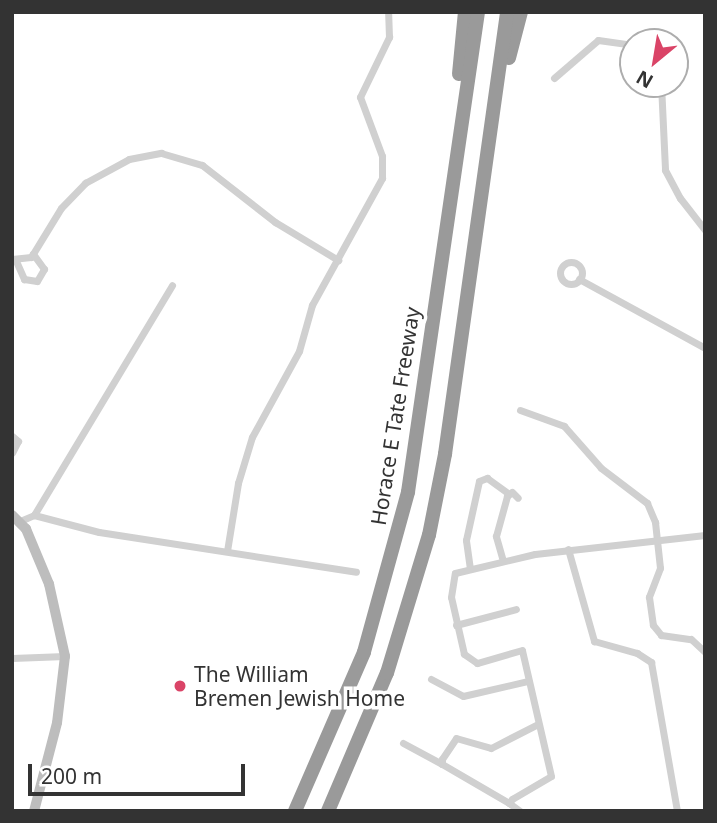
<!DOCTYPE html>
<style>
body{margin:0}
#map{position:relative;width:717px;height:823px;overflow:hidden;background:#fff;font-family:"Noto Sans",sans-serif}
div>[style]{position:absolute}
.street>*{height:7px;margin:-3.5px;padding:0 3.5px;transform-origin:3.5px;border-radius:3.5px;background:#d0d0d0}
.street>.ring{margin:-3.5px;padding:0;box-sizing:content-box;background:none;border:7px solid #d0d0d0;border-radius:50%}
.secondary>*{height:10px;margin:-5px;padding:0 5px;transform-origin:5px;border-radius:5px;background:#bdbdbd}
.highway>*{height:14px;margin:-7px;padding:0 7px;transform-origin:7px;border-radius:7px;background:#9a9a9a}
.dots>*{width:19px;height:19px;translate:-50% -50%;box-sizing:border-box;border:4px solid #fff;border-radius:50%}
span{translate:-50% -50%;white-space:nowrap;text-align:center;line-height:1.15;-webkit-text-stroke:7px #fff;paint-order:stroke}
.street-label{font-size:21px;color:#333}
.poi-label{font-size:21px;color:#333}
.left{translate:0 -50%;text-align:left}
.frame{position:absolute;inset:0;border:14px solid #333;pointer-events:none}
.north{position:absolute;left:619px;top:28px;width:70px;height:70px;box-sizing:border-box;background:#fff;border:2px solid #adadad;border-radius:50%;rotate:210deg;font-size:19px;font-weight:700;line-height:28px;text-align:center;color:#333}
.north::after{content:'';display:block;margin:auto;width:24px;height:32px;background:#da4467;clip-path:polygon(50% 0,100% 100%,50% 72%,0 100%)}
.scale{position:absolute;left:28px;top:764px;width:217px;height:32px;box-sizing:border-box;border:4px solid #333;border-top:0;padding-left:9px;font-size:21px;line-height:24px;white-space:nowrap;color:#333;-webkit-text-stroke:5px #fff;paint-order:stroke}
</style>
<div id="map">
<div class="street">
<i style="left:554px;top:78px;width:58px;rotate:-40.8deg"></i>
<i style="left:598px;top:40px;width:35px;rotate:8deg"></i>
<i style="left:661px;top:84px;width:86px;rotate:87.3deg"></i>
<i style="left:665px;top:170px;width:32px;rotate:62deg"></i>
<i style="left:680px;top:198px;width:41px;rotate:52deg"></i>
<i style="left:12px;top:259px;width:19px;rotate:-6deg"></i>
<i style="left:31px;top:257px;width:57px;rotate:-58.5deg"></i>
<i style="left:61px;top:208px;width:35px;rotate:-46deg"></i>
<i style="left:85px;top:183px;width:50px;rotate:-28.6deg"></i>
<i style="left:129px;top:159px;width:33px;rotate:-11deg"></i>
<i style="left:161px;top:153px;width:43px;rotate:16.3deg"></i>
<i style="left:202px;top:165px;width:93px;rotate:38deg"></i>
<i style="left:275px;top:222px;width:74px;rotate:31.1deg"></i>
<i style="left:16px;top:261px;width:20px;rotate:66deg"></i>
<i style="left:24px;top:279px;width:13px;rotate:9deg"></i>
<i style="left:37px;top:281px;width:14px;rotate:-60deg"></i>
<i style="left:44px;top:269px;width:19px;rotate:-126deg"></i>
<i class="ring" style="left:560px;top:262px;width:15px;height:15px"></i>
<i style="left:579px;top:279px;width:144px;rotate:28.7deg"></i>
<i style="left:520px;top:410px;width:47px;rotate:20deg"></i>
<i style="left:564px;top:426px;width:56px;rotate:48.6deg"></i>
<i style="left:601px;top:468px;width:58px;rotate:37.3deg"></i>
<i style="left:647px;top:503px;width:21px;rotate:67deg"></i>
<i style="left:655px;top:522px;width:46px;rotate:83.8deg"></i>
<i style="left:660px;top:568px;width:31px;rotate:111deg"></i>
<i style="left:649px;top:597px;width:28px;rotate:82deg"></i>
<i style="left:653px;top:625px;width:13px;rotate:51deg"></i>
<i style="left:661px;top:635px;width:30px;rotate:8deg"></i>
<i style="left:691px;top:639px;width:19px;rotate:43deg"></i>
<i style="left:12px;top:436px;width:8px;rotate:40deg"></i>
<i style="left:18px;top:441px;width:13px;rotate:117deg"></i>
<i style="left:34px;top:515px;width:268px;rotate:-59deg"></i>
<i style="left:20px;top:521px;width:15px;rotate:-23deg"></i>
<i style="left:34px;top:515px;width:67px;rotate:14.7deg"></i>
<i style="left:99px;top:532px;width:260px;rotate:8.8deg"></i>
<i style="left:568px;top:549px;width:96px;rotate:74.2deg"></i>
<i style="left:594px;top:641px;width:45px;rotate:15.6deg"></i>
<i style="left:637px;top:653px;width:17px;rotate:33deg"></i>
<i style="left:651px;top:662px;width:151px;rotate:80.1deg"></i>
<i style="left:227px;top:551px;width:69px;rotate:-80.8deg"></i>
<i style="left:238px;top:483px;width:48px;rotate:-73.1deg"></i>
<i style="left:252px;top:437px;width:98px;rotate:-61.3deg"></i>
<i style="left:299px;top:351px;width:48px;rotate:-74.2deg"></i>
<i style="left:312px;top:305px;width:145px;rotate:-61.1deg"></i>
<i style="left:382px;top:178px;width:22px;rotate:-90deg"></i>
<i style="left:382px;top:156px;width:63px;rotate:-110.4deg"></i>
<i style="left:360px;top:97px;width:67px;rotate:-64.2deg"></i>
<i style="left:389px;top:37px;width:25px;rotate:-92deg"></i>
<i style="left:503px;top:561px;width:26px;rotate:-106deg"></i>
<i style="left:496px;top:536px;width:41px;rotate:-74.6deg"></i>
<i style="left:507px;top:496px;width:6px;rotate:-39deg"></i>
<i style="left:512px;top:492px;width:8px;rotate:45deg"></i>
<i style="left:470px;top:569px;width:29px;rotate:-98deg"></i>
<i style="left:466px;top:540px;width:60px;rotate:-77.6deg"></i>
<i style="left:479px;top:481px;width:9px;rotate:-21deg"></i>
<i style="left:487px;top:478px;width:26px;rotate:36deg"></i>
<i style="left:456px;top:625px;width:62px;rotate:-14.9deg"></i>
<i style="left:12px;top:658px;width:53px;rotate:-2.2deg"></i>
<i style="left:431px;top:679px;width:36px;rotate:28deg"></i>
<i style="left:463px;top:696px;width:67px;rotate:-13deg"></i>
<i style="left:403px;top:743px;width:44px;rotate:28.3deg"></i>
<i style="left:509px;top:803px;width:78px;rotate:-149.8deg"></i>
<i style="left:442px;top:764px;width:5px;rotate:-90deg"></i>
<i style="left:442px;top:759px;width:25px;rotate:-56deg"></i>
<i style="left:456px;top:738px;width:36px;rotate:16deg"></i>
<i style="left:491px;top:748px;width:53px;rotate:-27.1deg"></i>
<i style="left:520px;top:811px;width:14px;rotate:-144deg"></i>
<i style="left:509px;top:803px;width:5px;rotate:-53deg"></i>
<i style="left:512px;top:799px;width:45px;rotate:-30.5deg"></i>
<i style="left:551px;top:776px;width:129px;rotate:-103deg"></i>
<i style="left:522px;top:650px;width:47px;rotate:163.9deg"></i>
<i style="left:477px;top:663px;width:16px;rotate:-145deg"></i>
<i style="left:464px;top:654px;width:58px;rotate:-102.8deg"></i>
<i style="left:451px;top:597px;width:24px;rotate:-81deg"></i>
<i style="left:455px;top:573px;width:82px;rotate:-13.4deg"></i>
<i style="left:535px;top:554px;width:171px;rotate:-6.4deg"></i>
</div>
<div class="secondary">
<i style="left:12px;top:515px;width:20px;rotate:45deg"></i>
<i style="left:26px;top:529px;width:60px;rotate:67.3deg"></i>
<i style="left:49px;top:584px;width:74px;rotate:77.5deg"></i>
<i style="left:65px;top:656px;width:67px;rotate:96.8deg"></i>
<i style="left:57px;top:723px;width:91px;rotate:104.6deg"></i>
</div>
<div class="highway">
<i style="left:509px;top:58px;width:48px;rotate:-75.4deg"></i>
<i style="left:459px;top:74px;width:62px;rotate:-84.5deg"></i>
<i style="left:295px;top:811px;width:173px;rotate:-66.5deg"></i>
<i style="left:364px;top:652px;width:166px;rotate:-74.6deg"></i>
<i style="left:408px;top:492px;width:485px;rotate:-81.7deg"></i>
<i style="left:328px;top:811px;width:150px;rotate:-66.9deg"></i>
<i style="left:387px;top:673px;width:144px;rotate:-73.1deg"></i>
<i style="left:429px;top:535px;width:83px;rotate:-78.8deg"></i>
<i style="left:445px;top:454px;width:446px;rotate:-82deg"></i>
</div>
<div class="dots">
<i style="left:180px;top:686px;background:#da4467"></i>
</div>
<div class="street-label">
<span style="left:395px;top:416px;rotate:-81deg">Horace E Tate Freeway</span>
</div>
<div class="poi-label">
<span class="left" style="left:194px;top:686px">The William<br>Bremen Jewish Home</span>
</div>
<div class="frame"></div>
<div class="north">N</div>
<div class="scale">200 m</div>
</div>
